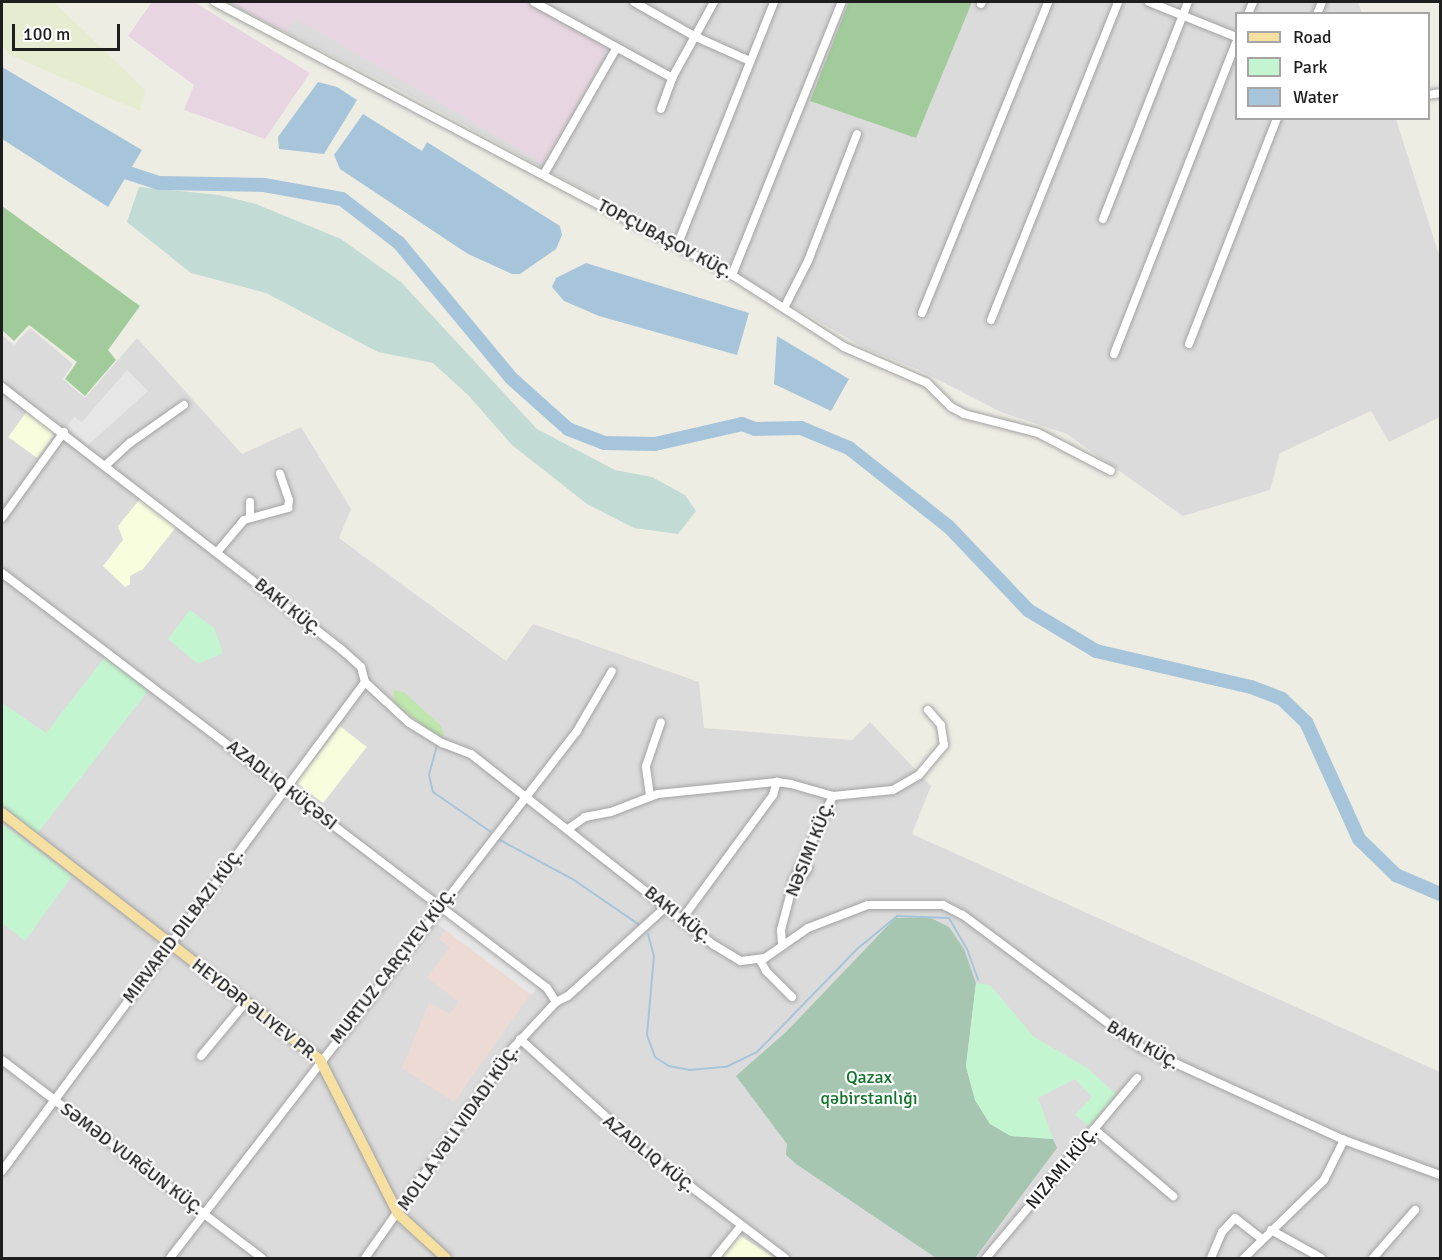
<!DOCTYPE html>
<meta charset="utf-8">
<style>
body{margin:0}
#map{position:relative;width:1442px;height:1260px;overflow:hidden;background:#eeede4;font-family:Signika,sans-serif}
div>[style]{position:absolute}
.residential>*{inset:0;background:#dcdbdb}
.commercial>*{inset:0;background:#eedad4}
.industrial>*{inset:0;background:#e7d6e1}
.education>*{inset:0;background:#f8fdde;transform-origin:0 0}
.farmland>*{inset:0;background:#e5ecd0}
.grass>*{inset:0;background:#bfe6ad}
.forest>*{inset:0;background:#a1cb9b}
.wetland>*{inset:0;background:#c2dbd4}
.cemetery>*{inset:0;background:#a7c6b1}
.park>*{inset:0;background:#c3f6d0}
.parking>*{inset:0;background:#e6e6e6;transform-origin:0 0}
.water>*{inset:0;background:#a7c5da}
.stream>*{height:2px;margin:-1px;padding:0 1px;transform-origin:1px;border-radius:1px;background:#a7c5da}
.river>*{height:14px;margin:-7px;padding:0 7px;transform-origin:7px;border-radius:7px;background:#a7c5da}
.roads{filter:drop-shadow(0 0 2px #a2a2a2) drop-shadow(0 0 2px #a2a2a2)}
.minor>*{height:8px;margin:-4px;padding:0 4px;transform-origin:4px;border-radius:4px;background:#fff}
.major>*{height:10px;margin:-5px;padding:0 5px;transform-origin:5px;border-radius:5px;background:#f6e0a1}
span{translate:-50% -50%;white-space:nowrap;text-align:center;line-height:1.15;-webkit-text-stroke:4.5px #fff;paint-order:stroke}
.street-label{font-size:18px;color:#1e1e1e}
.park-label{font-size:18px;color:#11762b}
.frame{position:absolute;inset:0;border:3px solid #1e1e1e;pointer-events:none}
.legend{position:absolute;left:1235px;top:12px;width:195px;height:108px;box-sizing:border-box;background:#fff;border:2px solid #a5a5a5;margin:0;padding:8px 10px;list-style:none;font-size:18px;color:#1e1e1e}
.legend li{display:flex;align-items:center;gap:12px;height:30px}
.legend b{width:30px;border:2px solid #a5a5a5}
.scale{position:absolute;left:12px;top:24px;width:108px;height:27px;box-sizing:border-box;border:3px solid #1e1e1e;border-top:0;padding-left:8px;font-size:18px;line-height:21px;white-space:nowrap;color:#1e1e1e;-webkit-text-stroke:4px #fff;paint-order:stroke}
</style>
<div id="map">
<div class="residential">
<i style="clip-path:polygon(226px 2px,1358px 2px,1362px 13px,1236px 14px,1236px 118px,1396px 119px,1440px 258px,1440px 417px,1389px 442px,1371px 411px,1280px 453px,1270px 490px,1183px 516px,1067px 434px,1001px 412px,917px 369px,866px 349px,703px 254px,390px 85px)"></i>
<i style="clip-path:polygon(30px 328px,73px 364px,63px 379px,85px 398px,137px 338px,242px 454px,301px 427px,351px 509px,339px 538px,506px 661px,533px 624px,699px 682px,704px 728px,852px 740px,870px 722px,931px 786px,912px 834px,1440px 1072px,1440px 1258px,2px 1258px,2px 335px,14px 345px)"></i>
</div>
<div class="commercial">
<i style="clip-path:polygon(446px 930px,531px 993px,454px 1102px,402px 1068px,429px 1003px,450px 1014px,459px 1002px,427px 978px,450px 947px,439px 939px)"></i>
</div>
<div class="industrial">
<i style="clip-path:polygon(152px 2px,194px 2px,310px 73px,265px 139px,184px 110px,194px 85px,128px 36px)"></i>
<i style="clip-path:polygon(230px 2px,526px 2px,608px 49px,544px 164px,296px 18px,287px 32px)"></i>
</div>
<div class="education">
<i style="left:27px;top:411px;width:36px;height:32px;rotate:36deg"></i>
<i style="clip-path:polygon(140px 499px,176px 527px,143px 569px,130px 576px,130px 584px,125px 587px,103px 566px,123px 540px,118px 526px)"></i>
<i style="left:340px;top:726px;width:34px;height:71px;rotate:38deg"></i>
<i style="clip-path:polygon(739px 1235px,775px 1258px,720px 1258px)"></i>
</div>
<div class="farmland">
<i style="clip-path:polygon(2px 2px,54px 2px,145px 90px,140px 111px,10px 55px,2px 45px)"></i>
</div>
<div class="grass">
<i style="clip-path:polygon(394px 690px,404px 692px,441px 726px,444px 736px,438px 737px,394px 702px)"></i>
</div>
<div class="forest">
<i style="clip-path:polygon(849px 2px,972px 2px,916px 138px,810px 101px)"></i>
<i style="clip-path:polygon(2px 206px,140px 306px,108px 350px,116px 360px,85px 396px,65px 379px,77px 362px,29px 325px,14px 341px,2px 330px)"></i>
</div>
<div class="wetland">
<i style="clip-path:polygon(139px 187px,219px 195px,256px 204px,341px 239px,401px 282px,537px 429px,615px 470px,652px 477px,685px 495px,696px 511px,678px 534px,634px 528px,587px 504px,512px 445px,469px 396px,433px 363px,378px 352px,266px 293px,191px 273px,127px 222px)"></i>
</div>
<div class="cemetery">
<i style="clip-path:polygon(929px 917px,949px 927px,964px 949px,976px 983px,966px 1066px,975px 1100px,990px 1124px,1011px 1136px,1053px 1139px,1057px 1148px,975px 1258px,936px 1258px,796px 1164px,786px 1155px,787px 1144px,736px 1076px,786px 1032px,895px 918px)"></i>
</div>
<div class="park">
<i style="clip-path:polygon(190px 610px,214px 628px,223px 653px,198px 664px,168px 639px)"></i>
<i style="clip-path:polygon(105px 657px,148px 691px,37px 834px,2px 808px,2px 703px,46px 733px)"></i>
<i style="clip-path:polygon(2px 823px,72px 876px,25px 941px,2px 923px)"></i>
<i style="clip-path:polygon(976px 983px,990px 985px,1034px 1037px,1087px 1068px,1116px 1094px,1089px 1126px,1075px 1115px,1092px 1097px,1075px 1079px,1038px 1098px,1053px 1139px,1011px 1136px,990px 1124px,975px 1100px,966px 1066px)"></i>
</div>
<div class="parking">
<i style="clip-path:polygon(127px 370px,148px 391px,88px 445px,66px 427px,74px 417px,82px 422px)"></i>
<i style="left:445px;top:911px;width:120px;height:15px;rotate:37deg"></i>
</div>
<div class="water">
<i style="clip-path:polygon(2px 67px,142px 150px,108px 207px,2px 139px)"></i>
<i style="clip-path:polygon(318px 82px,337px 87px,357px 100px,324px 154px,279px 149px,278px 137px)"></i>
<i style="clip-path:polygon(363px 114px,422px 151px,427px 142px,560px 226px,562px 235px,556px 249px,520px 274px,512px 274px,468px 254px,340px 169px,334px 155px)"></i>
<i style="clip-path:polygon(586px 263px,749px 313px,737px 355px,599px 316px,564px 301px,552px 287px,556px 278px)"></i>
<i style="clip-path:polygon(777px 336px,849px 379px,831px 411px,774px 384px)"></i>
</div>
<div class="stream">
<i style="left:437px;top:745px;width:31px;rotate:105deg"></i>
<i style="left:429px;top:775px;width:17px;rotate:77deg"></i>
<i style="left:433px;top:792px;width:70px;rotate:34.6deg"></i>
<i style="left:500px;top:840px;width:84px;rotate:28.4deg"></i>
<i style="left:574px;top:880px;width:78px;rotate:34.5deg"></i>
<i style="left:648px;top:934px;width:23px;rotate:75deg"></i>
<i style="left:654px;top:956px;width:79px;rotate:95.1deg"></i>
<i style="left:647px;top:1035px;width:23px;rotate:70deg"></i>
<i style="left:655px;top:1057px;width:17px;rotate:33deg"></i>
<i style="left:669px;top:1066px;width:20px;rotate:11deg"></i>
<i style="left:689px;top:1070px;width:37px;rotate:-5deg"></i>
<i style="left:726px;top:1067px;width:34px;rotate:-26deg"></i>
<i style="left:757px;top:1052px;width:144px;rotate:-45.8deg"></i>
<i style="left:857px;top:949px;width:52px;rotate:-39.5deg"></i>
<i style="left:897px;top:916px;width:52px;rotate:2.2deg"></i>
<i style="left:949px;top:918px;width:36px;rotate:60deg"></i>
<i style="left:967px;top:949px;width:33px;rotate:70deg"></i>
</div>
<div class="river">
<i style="left:113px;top:168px;width:48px;rotate:18.1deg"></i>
<i style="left:159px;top:183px;width:105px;rotate:1.1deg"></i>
<i style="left:264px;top:185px;width:79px;rotate:10.2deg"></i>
<i style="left:342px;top:199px;width:72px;rotate:37.7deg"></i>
<i style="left:399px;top:243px;width:175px;rotate:50.3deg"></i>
<i style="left:511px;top:378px;width:76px;rotate:41.8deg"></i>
<i style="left:568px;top:429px;width:39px;rotate:21deg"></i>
<i style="left:604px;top:443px;width:51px;rotate:1.1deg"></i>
<i style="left:655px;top:444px;width:89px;rotate:-12.9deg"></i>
<i style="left:742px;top:424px;width:14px;rotate:21deg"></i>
<i style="left:755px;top:429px;width:46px;rotate:-1.2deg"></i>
<i style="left:801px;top:428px;width:52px;rotate:22.6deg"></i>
<i style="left:849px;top:448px;width:127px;rotate:38.3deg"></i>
<i style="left:949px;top:527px;width:115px;rotate:46.4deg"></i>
<i style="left:1028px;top:610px;width:79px;rotate:31.1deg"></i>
<i style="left:1096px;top:651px;width:159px;rotate:13.1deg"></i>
<i style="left:1251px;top:687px;width:33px;rotate:21deg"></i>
<i style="left:1282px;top:699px;width:33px;rotate:44deg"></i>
<i style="left:1306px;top:722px;width:128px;rotate:65.6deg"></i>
<i style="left:1359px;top:839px;width:52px;rotate:44.2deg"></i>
<i style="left:1396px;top:875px;width:48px;rotate:23.4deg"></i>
</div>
<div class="roads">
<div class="minor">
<i style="left:215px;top:2px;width:585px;rotate:27.84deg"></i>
<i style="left:732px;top:275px;width:133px;rotate:32.7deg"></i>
<i style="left:844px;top:347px;width:90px;rotate:23.4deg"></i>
<i style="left:927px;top:383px;width:34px;rotate:45deg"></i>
<i style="left:951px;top:407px;width:15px;rotate:28deg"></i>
<i style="left:964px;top:414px;width:76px;rotate:14.4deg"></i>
<i style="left:1038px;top:433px;width:82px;rotate:27.5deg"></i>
<i style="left:534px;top:2px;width:158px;rotate:28.8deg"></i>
<i style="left:634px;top:2px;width:69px;rotate:29.5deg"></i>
<i style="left:694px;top:36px;width:61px;rotate:24.1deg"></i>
<i style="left:1149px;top:2px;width:94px;rotate:21.9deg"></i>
<i style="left:981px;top:4px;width:2px;rotate:-63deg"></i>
<i style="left:1248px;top:14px;width:13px;rotate:-67deg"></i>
<i style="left:1317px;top:14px;width:13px;rotate:-67deg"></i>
<i style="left:1428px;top:95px;width:12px;rotate:-9deg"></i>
<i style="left:661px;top:109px;width:33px;rotate:-70deg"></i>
<i style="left:672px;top:78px;width:87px;rotate:-61.1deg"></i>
<i style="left:544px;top:174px;width:144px;rotate:-60.1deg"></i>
<i style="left:1103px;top:219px;width:233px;rotate:-68.6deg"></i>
<i style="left:677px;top:246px;width:263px;rotate:-68.3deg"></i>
<i style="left:732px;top:275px;width:294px;rotate:-68.1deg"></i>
<i style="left:785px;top:306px;width:51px;rotate:-62.9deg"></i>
<i style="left:808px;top:261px;width:136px;rotate:-68.9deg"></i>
<i style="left:922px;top:313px;width:336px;rotate:-67.9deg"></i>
<i style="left:991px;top:320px;width:342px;rotate:-68.2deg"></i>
<i style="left:1189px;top:344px;width:243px;rotate:-68.7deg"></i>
<i style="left:1114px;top:354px;width:334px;rotate:-68.6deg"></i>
<i style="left:2px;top:387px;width:428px;rotate:37.7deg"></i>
<i style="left:341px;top:649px;width:27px;rotate:42deg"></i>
<i style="left:361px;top:667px;width:16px;rotate:75deg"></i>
<i style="left:106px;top:465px;width:33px;rotate:-43deg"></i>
<i style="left:130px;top:443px;width:66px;rotate:-35.1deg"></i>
<i style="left:250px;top:502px;width:16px;rotate:90deg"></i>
<i style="left:2px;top:518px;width:106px;rotate:-54.2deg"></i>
<i style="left:218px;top:551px;width:40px;rotate:-50deg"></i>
<i style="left:244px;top:520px;width:46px;rotate:-15.3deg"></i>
<i style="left:288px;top:508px;width:8px;rotate:-83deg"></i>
<i style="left:289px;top:500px;width:28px;rotate:-109deg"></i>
<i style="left:2px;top:573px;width:685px;rotate:37.29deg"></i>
<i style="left:547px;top:988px;width:17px;rotate:57deg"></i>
<i style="left:365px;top:682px;width:59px;rotate:42.9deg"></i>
<i style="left:408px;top:722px;width:40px;rotate:32deg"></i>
<i style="left:442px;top:743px;width:31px;rotate:21deg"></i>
<i style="left:471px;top:754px;width:309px;rotate:38.2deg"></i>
<i style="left:714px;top:945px;width:31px;rotate:31deg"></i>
<i style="left:741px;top:961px;width:24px;rotate:-7deg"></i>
<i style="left:765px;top:958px;width:52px;rotate:-34.9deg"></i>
<i style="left:808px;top:928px;width:64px;rotate:-21deg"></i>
<i style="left:868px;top:905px;width:75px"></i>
<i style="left:943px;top:905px;width:22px;rotate:27deg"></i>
<i style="left:963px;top:915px;width:221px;rotate:36.7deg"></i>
<i style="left:1140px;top:1047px;width:224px;rotate:24.5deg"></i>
<i style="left:1344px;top:1140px;width:102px;rotate:20deg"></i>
<i style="left:650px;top:796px;width:30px;rotate:-98deg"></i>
<i style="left:646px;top:766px;width:46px;rotate:-71.2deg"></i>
<i style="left:833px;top:796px;width:60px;rotate:-5.7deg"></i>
<i style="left:893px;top:790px;width:30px;rotate:-30deg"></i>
<i style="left:919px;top:775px;width:39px;rotate:-50deg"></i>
<i style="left:944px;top:745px;width:20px;rotate:-99deg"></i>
<i style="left:941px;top:725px;width:20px;rotate:-131deg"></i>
<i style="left:568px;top:829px;width:21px;rotate:-35deg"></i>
<i style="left:585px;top:817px;width:26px;rotate:-11deg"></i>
<i style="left:611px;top:812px;width:50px;rotate:-21deg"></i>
<i style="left:658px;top:794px;width:120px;rotate:-5.8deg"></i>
<i style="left:794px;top:880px;width:7px;rotate:-16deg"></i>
<i style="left:801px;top:878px;width:12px;rotate:-55deg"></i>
<i style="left:682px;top:919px;width:154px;rotate:-53.7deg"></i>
<i style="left:773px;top:795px;width:14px;rotate:-73deg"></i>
<i style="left:777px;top:782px;width:14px;rotate:8deg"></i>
<i style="left:791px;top:784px;width:44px;rotate:15.9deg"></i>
<i style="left:833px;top:796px;width:93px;rotate:114.9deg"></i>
<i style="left:794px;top:880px;width:52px;rotate:104.6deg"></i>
<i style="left:781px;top:930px;width:15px;rotate:86deg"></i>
<i style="left:760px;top:960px;width:13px;rotate:61deg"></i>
<i style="left:766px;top:971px;width:37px;rotate:45deg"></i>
<i style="left:556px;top:1002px;width:13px;rotate:-27deg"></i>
<i style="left:568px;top:996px;width:134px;rotate:-42.3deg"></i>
<i style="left:520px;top:1039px;width:167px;rotate:42.1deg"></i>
<i style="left:644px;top:1151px;width:177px;rotate:37.2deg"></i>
<i style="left:201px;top:1056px;width:70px;rotate:-50.2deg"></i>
<i style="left:2px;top:1060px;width:327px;rotate:37.3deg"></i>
<i style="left:1094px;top:1129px;width:104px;rotate:40.3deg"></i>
<i style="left:2px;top:1171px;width:609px;rotate:-53.41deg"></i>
<i style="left:1271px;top:1230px;width:57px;rotate:29.2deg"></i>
<i style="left:170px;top:1258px;width:666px;rotate:-52.32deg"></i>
<i style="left:577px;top:731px;width:69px;rotate:-59.7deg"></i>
<i style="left:365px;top:1258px;width:258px;rotate:-54.8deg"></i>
<i style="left:514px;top:1047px;width:62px;rotate:-47deg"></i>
<i style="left:715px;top:1258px;width:40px;rotate:-51deg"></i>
<i style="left:986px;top:1258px;width:235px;rotate:-50deg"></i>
<i style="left:1211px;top:1258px;width:28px;rotate:-67deg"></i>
<i style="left:1222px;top:1232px;width:19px;rotate:-47deg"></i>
<i style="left:1235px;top:1218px;width:34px;rotate:38deg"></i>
<i style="left:1244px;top:1258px;width:112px;rotate:-44.3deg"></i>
<i style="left:1324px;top:1180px;width:45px;rotate:-63.4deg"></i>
<i style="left:1373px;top:1258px;width:64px;rotate:-48.8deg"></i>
</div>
<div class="major">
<i style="left:2px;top:813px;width:403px;rotate:37.8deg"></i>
<i style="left:320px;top:1060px;width:173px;rotate:63.1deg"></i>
<i style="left:398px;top:1214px;width:65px;rotate:42.5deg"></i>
</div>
</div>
<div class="street-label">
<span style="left:665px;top:239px;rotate:28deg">TOPÇUBAŞOV KÜÇ.</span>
<span style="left:288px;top:607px;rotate:39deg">BAKI KÜÇ.</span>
<span style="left:282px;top:785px;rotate:38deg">AZADLIQ KÜÇƏSI</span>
<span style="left:810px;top:849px;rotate:-68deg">NƏSIMI KÜÇ.</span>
<span style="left:678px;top:915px;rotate:39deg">BAKI KÜÇ.</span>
<span style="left:183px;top:926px;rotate:-53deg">MIRVARID DILBAZI KÜÇ.</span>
<span style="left:393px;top:966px;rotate:-52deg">MURTUZ CARÇIYEV KÜÇ.</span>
<span style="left:255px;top:1010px;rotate:38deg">HEYDƏR ƏLIYEV PR.</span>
<span style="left:1143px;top:1045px;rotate:30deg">BAKI KÜÇ.</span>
<span style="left:458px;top:1128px;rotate:-55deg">MOLLA VƏLI VIDADI KÜÇ.</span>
<span style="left:649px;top:1154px;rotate:39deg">AZADLIQ KÜÇ.</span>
<span style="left:132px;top:1159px;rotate:37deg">SƏMƏD VURĞUN KÜÇ.</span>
<span style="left:1062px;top:1168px;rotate:-50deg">NIZAMI KÜÇ.</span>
</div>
<div class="park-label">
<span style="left:869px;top:1088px">Qazax<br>qəbirstanlığı</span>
</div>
<div class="frame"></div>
<ul class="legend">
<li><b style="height:8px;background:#f6e0a1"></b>Road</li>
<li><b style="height:16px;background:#c3f6d0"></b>Park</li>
<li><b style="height:16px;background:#a7c5da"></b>Water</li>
</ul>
<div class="scale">100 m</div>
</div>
